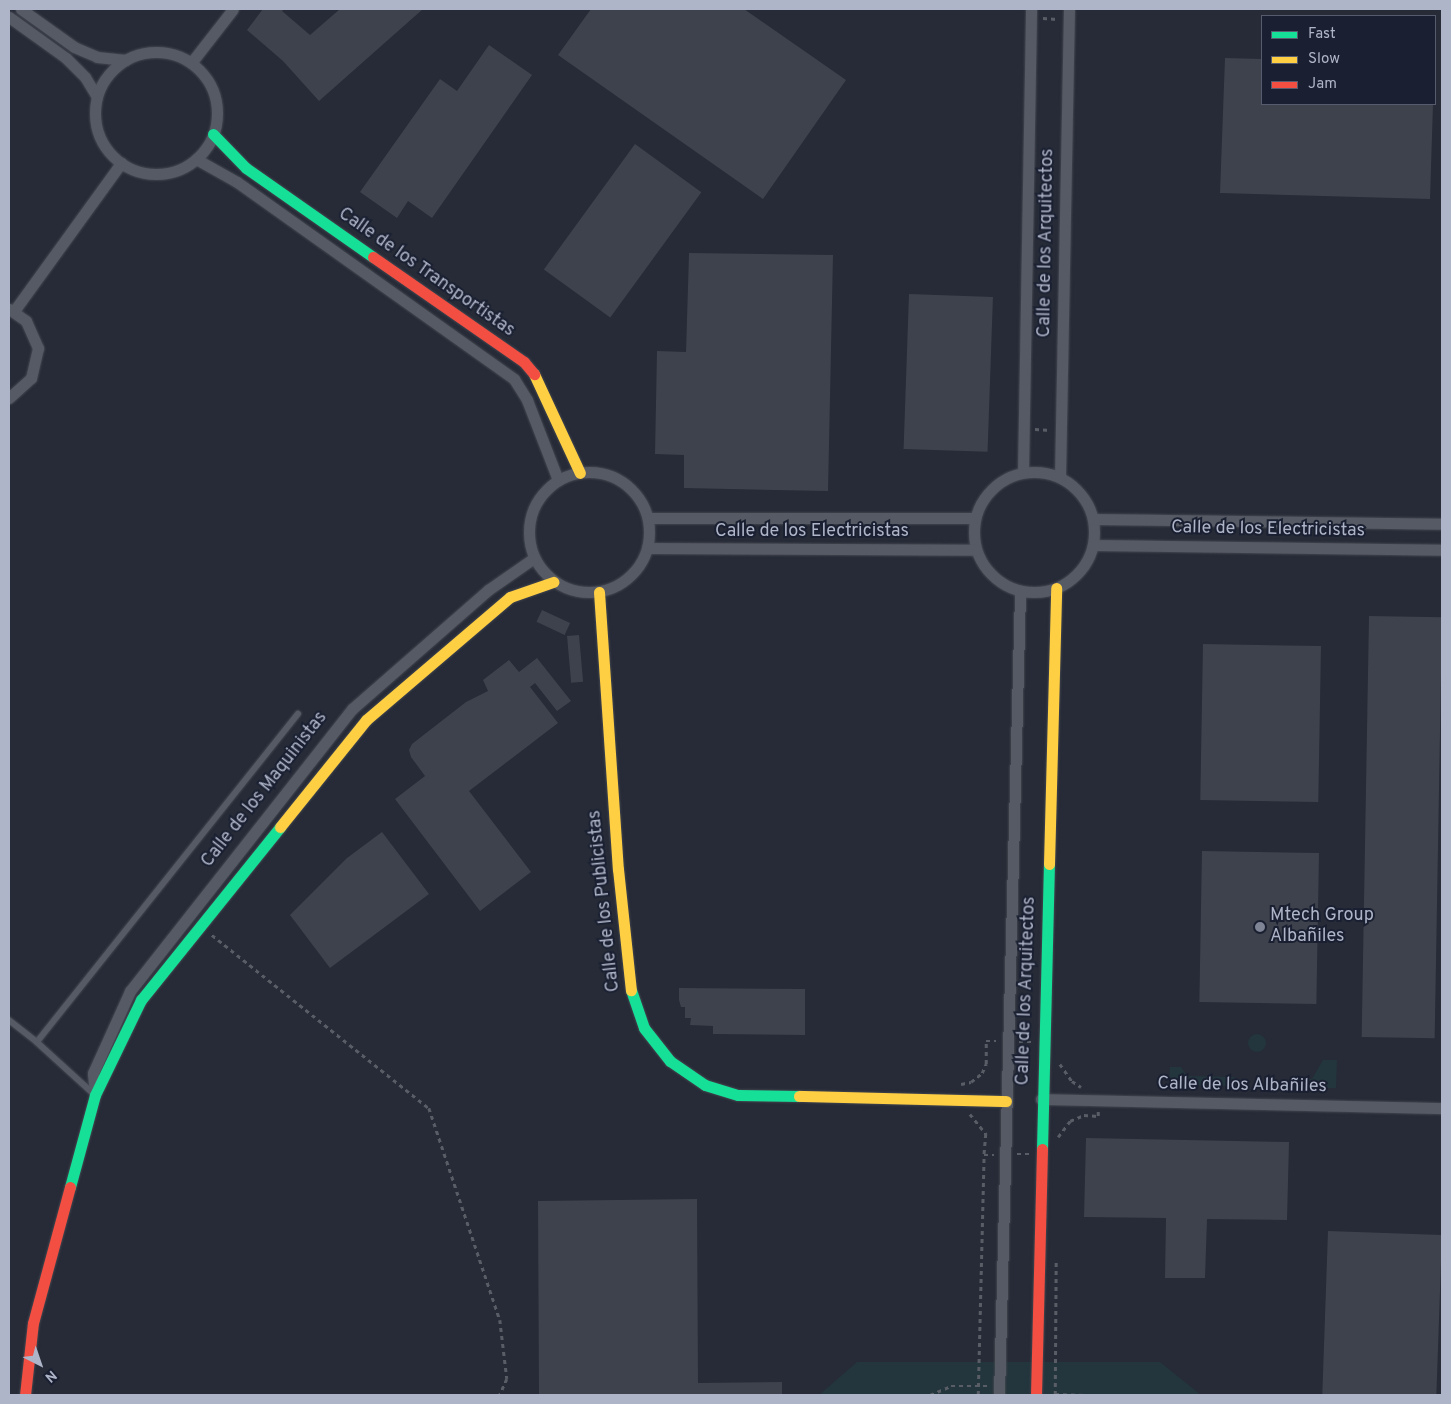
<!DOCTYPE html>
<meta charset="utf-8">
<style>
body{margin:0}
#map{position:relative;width:1451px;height:1404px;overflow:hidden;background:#262b37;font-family:Overpass,sans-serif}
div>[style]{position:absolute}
.green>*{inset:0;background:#23353d}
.round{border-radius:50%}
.building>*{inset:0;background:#3e424c;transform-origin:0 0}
.path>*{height:2.5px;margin-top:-1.25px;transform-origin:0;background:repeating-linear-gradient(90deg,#595d66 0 4px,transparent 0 8px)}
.roads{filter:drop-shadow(0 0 1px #43464f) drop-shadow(0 0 1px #43464f)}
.lane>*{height:5.5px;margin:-2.75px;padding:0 2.75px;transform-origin:2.75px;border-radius:2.75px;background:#565a64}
.street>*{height:11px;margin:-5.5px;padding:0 5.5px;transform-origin:5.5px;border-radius:5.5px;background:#565a64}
.street>.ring{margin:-5.5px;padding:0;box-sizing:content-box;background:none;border:11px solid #565a64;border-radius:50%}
.fast>*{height:11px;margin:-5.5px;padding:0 5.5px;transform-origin:5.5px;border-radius:5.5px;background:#16e098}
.slow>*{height:11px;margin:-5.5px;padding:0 5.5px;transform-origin:5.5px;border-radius:5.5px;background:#ffcf43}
.jam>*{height:11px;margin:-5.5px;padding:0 5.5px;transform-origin:5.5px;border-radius:5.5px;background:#f24e42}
.dots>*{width:14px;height:14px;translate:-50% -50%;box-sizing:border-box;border:2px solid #1a2031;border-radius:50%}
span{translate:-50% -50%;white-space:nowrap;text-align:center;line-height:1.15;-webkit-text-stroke:4px #1a2031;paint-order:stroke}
.street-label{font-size:18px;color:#afb5c8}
.poi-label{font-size:18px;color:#afb5c8}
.left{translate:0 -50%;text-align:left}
.frame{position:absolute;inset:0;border:10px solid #afb5c8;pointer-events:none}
.legend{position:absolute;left:1261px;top:15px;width:175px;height:90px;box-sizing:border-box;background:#1a2031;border:1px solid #565c6d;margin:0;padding:6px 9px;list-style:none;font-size:15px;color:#afb5c8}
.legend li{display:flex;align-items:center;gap:10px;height:25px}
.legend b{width:25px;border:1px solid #565c6d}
.north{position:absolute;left:15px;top:1339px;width:50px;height:50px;-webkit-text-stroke:4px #1a2031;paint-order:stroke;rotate:139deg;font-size:14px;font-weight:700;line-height:20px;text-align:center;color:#afb5c8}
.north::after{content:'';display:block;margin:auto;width:18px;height:22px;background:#afb5c8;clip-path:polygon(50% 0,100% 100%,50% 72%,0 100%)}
</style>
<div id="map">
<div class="green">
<i class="round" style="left:1248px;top:1034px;width:18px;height:18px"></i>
<i style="clip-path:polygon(1323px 1060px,1337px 1060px,1336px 1088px,1306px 1088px,1306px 1079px,1312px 1079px)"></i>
<i style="clip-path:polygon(1170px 1067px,1181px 1067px,1187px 1076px,1235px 1077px,1234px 1086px,1169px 1085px)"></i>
<i style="clip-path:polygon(857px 1362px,1160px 1362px,1201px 1395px,819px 1395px)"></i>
</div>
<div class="building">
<i style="clip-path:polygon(263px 9px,284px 9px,282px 11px,310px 35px,340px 9px,423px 9px,319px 101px,283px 61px,247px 30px)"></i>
<i style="clip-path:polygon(591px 9px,744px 9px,846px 80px,763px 199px,558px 55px)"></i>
<i style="clip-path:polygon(489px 45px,532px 75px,432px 218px,408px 201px,397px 218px,360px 192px,440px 79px,457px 91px)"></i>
<i style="clip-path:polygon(1225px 58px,1262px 59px,1262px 104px,1433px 104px,1430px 199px,1220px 193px)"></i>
<i style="left:635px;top:144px;width:82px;height:155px;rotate:36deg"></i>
<i style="clip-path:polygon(689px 253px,833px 255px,828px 491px,684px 488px,684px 455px,655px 454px,657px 351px,686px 352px)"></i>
<i style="left:909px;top:294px;width:84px;height:155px;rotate:2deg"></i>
<i style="left:542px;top:610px;width:31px;height:13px;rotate:25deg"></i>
<i style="left:1369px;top:616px;width:73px;height:421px;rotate:1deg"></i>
<i style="left:579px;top:635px;width:47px;height:12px;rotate:85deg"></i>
<i style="left:1203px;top:644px;width:118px;height:156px;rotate:1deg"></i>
<i style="clip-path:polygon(537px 658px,571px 701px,557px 711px,535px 683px,530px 687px,558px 723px,469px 791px,531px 872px,480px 911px,395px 799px,425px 776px,411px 757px,409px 750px,412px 744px,466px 702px,488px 691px,483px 680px,509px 660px,519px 672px)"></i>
<i style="clip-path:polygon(382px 832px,429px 894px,330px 968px,290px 915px,347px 858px)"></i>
<i style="left:1202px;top:851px;width:117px;height:151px;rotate:1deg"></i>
<i style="clip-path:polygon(679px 988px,805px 989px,805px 1035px,713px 1034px,713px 1026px,690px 1025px,691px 1018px,685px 1018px,685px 1007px,681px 1007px,679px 1000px)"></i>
<i style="clip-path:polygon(1086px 1138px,1289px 1142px,1287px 1220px,1207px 1219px,1205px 1278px,1165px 1278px,1166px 1218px,1084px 1217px)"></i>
<i style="clip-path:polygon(697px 1199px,698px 1383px,782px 1382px,782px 1395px,539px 1395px,538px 1201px)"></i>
<i style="left:1328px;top:1231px;width:114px;height:164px;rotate:2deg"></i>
</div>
<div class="path">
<i style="left:1043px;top:18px;width:14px;rotate:4deg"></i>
<i style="left:1035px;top:429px;width:15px;rotate:4deg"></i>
<i style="left:212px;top:935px;width:278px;rotate:38.6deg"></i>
<i style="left:429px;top:1108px;width:224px;rotate:71.5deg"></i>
<i style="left:500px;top:1320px;width:59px;rotate:83.2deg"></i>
<i style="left:507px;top:1379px;width:17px;rotate:114deg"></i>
<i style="left:1019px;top:1042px;width:12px"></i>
<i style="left:1060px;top:1064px;width:21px;rotate:55deg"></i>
<i style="left:1072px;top:1081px;width:11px;rotate:34deg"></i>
<i style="left:961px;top:1084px;width:10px;rotate:-11deg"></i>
<i style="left:971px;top:1082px;width:14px;rotate:-39deg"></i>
<i style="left:982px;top:1073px;width:10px;rotate:-66deg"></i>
<i style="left:986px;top:1064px;width:23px;rotate:-90deg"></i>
<i style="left:986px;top:1041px;width:10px"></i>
<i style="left:970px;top:1114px;width:26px;rotate:51deg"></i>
<i style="left:986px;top:1134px;width:21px;rotate:95deg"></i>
<i style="left:1058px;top:1137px;width:20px;rotate:-53deg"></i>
<i style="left:1070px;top:1121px;width:15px;rotate:-23deg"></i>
<i style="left:1084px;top:1115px;width:14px;rotate:4deg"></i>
<i style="left:1098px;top:1116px;width:5px;rotate:-90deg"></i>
<i style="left:1017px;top:1154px;width:12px"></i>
<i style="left:1055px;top:1394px;width:31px;rotate:2deg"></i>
<i style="left:930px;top:1395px;width:23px;rotate:-23deg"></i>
<i style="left:951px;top:1386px;width:37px"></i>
<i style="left:978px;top:1395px;width:240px;rotate:-88.6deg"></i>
<i style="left:984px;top:1155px;width:10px"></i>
<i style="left:1055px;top:1395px;width:136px;rotate:-89.6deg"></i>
</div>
<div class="roads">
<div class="lane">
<i style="left:9px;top:1020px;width:36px;rotate:38deg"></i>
<i style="left:37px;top:1042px;width:419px;rotate:-51.5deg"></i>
<i style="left:37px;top:1042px;width:76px;rotate:42.3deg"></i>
</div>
<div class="street">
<i style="left:21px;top:9px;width:65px;rotate:35.6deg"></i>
<i style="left:74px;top:47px;width:25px;rotate:23deg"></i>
<i style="left:97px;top:57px;width:29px;rotate:6deg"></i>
<i style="left:9px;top:17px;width:70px;rotate:35.7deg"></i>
<i style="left:66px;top:58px;width:27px;rotate:45deg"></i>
<i style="left:85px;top:77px;width:23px;rotate:59deg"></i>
<i class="ring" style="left:95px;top:52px;width:111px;height:111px"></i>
<i style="left:191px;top:63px;width:68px;rotate:-52.1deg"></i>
<i style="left:196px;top:159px;width:47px;rotate:29.3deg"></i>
<i style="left:237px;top:182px;width:340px;rotate:35.4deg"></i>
<i style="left:514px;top:379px;width:25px;rotate:58deg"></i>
<i style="left:527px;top:400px;width:86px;rotate:68.8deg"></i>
<i style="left:9px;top:309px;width:21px;rotate:35deg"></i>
<i style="left:26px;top:321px;width:30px;rotate:66deg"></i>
<i style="left:38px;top:348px;width:31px;rotate:103deg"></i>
<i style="left:31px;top:378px;width:30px;rotate:138deg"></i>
<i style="left:14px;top:311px;width:183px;rotate:-54.1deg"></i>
<i class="ring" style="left:529px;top:472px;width:109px;height:109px"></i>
<i class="ring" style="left:974px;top:472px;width:109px;height:109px"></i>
<i style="left:1023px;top:472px;width:463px;rotate:-89deg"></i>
<i style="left:1060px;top:477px;width:468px;rotate:-88.9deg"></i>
<i style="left:648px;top:518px;width:327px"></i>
<i style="left:1093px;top:519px;width:349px;rotate:0.8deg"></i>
<i style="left:1093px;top:545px;width:349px;rotate:0.8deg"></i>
<i style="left:647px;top:548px;width:329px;rotate:0.3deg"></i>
<i style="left:95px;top:1093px;width:20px;rotate:-96deg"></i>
<i style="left:93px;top:1073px;width:90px;rotate:-65.7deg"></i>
<i style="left:130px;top:991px;width:359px;rotate:-51.8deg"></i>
<i style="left:352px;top:709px;width:181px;rotate:-41.2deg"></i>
<i style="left:488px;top:590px;width:56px;rotate:-34.8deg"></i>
<i style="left:1041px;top:1099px;width:401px;rotate:1.3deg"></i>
<i style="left:999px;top:1395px;width:804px;rotate:-88.5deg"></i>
</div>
<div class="fast">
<i style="left:213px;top:134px;width:47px;rotate:45.9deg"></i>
<i style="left:246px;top:168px;width:155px;rotate:35deg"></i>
<i style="left:631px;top:990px;width:40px;rotate:71.1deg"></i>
<i style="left:644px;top:1028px;width:42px;rotate:51.8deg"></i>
<i style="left:670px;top:1061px;width:42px;rotate:34.4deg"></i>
<i style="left:705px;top:1085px;width:34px;rotate:17deg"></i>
<i style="left:738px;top:1095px;width:61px;rotate:0.9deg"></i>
<i style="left:1042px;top:1149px;width:285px;rotate:-88.6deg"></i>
<i style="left:70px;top:1187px;width:95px;rotate:-74.8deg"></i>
<i style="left:95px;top:1095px;width:106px;rotate:-64.2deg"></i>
<i style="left:141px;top:1000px;width:222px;rotate:-51.2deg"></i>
</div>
<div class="slow">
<i style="left:534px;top:374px;width:109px;rotate:65.1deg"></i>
<i style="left:599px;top:592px;width:278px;rotate:86.1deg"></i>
<i style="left:618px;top:869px;width:122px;rotate:83.9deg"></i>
<i style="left:280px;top:827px;width:137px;rotate:-51.2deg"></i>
<i style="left:366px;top:720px;width:189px;rotate:-40.5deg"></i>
<i style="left:510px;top:597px;width:46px;rotate:-19.2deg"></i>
<i style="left:1049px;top:864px;width:276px;rotate:-88.5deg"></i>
<i style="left:799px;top:1096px;width:207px;rotate:1.4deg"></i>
</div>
<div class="jam">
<i style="left:373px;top:257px;width:184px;rotate:34.8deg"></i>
<i style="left:524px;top:362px;width:16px;rotate:50deg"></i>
<i style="left:25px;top:1395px;width:72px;rotate:-83.7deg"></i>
<i style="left:33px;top:1323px;width:141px;rotate:-74.8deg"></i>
<i style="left:1036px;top:1395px;width:246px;rotate:-88.6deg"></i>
</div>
</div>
<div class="dots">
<i style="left:1260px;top:927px;background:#7f8595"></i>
</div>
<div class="street-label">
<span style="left:1047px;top:243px;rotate:-89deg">Calle de los Arquitectos</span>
<span style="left:426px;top:273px;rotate:35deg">Calle de los Transportistas</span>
<span style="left:1268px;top:530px;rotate:1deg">Calle de los Electricistas</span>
<span style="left:812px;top:532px">Calle de los Electricistas</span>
<span style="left:265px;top:790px;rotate:-52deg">Calle de los Maquinistas</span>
<span style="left:605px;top:901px;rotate:-96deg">Calle de los Publicistas</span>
<span style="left:1027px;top:991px;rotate:-88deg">Calle de los Arquitectos</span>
<span style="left:1242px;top:1086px;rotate:1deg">Calle de los Albañiles</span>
</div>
<div class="poi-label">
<span class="left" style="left:1270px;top:927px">Mtech Group<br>Albañiles</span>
</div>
<div class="frame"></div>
<ul class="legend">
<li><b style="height:6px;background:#16e098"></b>Fast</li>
<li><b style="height:6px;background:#ffcf43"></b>Slow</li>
<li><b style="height:6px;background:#f24e42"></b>Jam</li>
</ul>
<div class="north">N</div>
</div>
